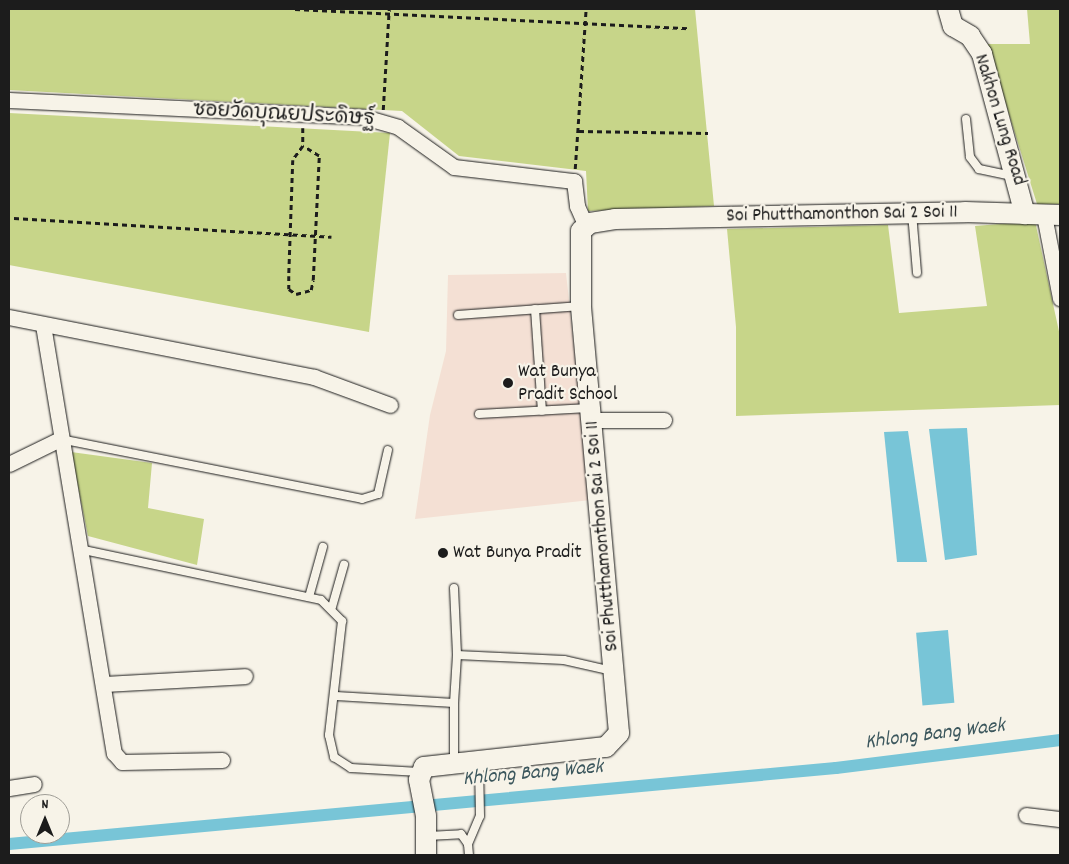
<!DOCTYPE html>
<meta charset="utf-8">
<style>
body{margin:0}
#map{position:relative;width:1069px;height:864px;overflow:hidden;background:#f7f3e8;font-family:Dekko,"Playpen Sans Thai",sans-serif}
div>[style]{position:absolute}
.built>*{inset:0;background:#f4e0d4}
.green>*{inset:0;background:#c7d589}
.water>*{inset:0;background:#78c5d7;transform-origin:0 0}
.canal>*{height:12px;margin:-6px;padding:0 6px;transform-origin:6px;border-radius:6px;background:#78c5d7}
.path>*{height:2.5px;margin-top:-1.25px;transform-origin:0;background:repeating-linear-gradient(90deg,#1c1c1c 0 5px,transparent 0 9px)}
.roads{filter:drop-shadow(0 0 1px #1c1c1c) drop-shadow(0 0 1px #1c1c1c)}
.lane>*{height:8px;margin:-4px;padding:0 4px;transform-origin:4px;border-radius:4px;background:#f7f3e8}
.street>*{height:15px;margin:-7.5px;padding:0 7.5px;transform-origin:7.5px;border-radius:7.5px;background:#f7f3e8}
.secondary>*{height:20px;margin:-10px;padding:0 10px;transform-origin:10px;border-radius:10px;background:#f7f3e8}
.dots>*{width:14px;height:14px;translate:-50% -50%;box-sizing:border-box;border:2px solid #f7f3e8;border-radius:50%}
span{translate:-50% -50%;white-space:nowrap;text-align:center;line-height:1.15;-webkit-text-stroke:4.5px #f7f3e8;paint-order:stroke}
.street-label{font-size:20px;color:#1c1c1c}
.poi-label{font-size:20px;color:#1c1c1c}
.left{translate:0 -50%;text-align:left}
.water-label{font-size:21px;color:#3c575d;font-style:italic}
.frame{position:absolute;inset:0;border:10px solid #1c1c1c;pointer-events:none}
.north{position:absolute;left:20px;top:794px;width:50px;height:50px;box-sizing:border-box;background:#f7f3e8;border:1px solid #9f9d96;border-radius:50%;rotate:0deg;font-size:14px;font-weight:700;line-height:20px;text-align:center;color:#1c1c1c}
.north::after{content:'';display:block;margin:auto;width:18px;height:22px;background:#1c1c1c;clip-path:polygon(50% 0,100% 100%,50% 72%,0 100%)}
</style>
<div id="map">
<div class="built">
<i style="clip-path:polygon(566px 273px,591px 500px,415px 519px,430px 415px,446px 351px,448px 275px)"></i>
</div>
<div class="green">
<i style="clip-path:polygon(9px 9px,695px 9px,714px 206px,588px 211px,586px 171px,459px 156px,402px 111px,9px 90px)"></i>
<i style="clip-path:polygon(1027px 9px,1060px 9px,1060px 204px,1037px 204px,987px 44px,1030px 44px)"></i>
<i style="clip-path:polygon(9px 113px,390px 133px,369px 332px,9px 265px)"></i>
<i style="clip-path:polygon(1035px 221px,1060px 336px,1060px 405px,736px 416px,736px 327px,727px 229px,888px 225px,899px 313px,987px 306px,975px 226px)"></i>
<i style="clip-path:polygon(71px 452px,152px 463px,148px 508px,204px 519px,197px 565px,88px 536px)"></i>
</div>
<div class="water">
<i style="clip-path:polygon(967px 428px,977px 555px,945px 560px,929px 429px)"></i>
<i style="clip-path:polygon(908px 431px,927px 562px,897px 562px,884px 432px)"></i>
<i style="left:948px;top:630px;width:73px;height:32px;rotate:85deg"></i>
</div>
<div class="canal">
<i style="left:9px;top:844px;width:830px;rotate:-5.25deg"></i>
<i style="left:836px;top:768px;width:226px;rotate:-7.1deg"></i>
</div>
<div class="path">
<i style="left:295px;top:9px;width:394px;rotate:2.8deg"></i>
<i style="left:383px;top:110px;width:101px;rotate:-86.6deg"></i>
<i style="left:303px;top:128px;width:18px;rotate:90deg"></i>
<i style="left:303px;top:146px;width:17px;rotate:126deg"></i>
<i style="left:293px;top:160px;width:116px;rotate:92deg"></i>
<i style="left:289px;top:276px;width:13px;rotate:90deg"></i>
<i style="left:289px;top:289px;width:9px;rotate:36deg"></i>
<i style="left:296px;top:294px;width:16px;rotate:-15deg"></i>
<i style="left:311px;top:290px;width:10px;rotate:-79deg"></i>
<i style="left:313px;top:280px;width:124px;rotate:-87.2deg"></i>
<i style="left:319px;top:156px;width:19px;rotate:-148deg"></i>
<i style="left:579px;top:131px;width:129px;rotate:0.9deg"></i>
<i style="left:575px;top:169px;width:160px;rotate:-86.1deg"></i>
<i style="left:14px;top:218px;width:318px;rotate:3.4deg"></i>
</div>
<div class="roads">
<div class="lane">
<i style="left:966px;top:119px;width:38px;rotate:84deg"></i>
<i style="left:970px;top:157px;width:15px;rotate:53deg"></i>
<i style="left:979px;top:169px;width:35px;rotate:12deg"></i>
<i style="left:912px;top:213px;width:60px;rotate:85.2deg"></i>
<i style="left:535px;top:309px;width:102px;rotate:86.1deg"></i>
<i style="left:458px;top:315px;width:123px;rotate:-4.2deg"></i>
<i style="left:479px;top:414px;width:110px;rotate:-3.1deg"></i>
<i style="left:60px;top:439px;width:308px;rotate:11.2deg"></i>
<i style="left:362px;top:499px;width:17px;rotate:-17deg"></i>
<i style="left:378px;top:494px;width:45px;rotate:-77.2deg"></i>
<i style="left:79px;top:549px;width:247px;rotate:11.9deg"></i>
<i style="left:321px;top:600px;width:30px;rotate:45deg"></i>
<i style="left:342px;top:621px;width:115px;rotate:96.5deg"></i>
<i style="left:329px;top:735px;width:23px;rotate:77deg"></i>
<i style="left:334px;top:757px;width:20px;rotate:33deg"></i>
<i style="left:351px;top:768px;width:68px;rotate:3.4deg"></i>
<i style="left:454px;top:588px;width:67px;rotate:87.4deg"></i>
<i style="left:309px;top:597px;width:52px;rotate:-74.4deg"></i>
<i style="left:332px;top:607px;width:44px;rotate:-74.1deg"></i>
<i style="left:336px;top:696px;width:118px;rotate:3.4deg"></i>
<i style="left:454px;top:703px;width:48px;rotate:-86.4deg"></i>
<i style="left:457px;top:655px;width:107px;rotate:2.7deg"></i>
<i style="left:564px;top:660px;width:49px;rotate:12.9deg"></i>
<i style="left:454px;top:703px;width:61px;rotate:90deg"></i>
<i style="left:428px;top:836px;width:33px;rotate:-3deg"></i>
<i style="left:461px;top:834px;width:12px;rotate:55deg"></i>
<i style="left:468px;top:844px;width:11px;rotate:85deg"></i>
<i style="left:468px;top:844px;width:30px;rotate:-67deg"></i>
<i style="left:480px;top:816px;width:54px;rotate:-91.1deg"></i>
</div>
<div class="street">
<i style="left:9px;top:100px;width:355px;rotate:2.7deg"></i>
<i style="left:364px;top:117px;width:35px;rotate:16deg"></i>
<i style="left:398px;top:127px;width:69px;rotate:35.5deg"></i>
<i style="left:454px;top:167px;width:121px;rotate:6.7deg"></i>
<i style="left:574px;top:181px;width:25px;rotate:83deg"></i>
<i style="left:577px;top:206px;width:22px;rotate:66deg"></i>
<i style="left:1044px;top:215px;width:85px;rotate:79.1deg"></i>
<i style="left:9px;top:317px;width:311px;rotate:11.1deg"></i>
<i style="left:314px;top:377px;width:81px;rotate:20.2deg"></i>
<i style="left:43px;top:325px;width:434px;rotate:80.6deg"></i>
<i style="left:114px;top:753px;width:12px;rotate:48deg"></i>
<i style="left:122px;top:762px;width:100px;rotate:-1.1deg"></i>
<i style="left:593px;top:420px;width:71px"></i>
<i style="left:9px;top:464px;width:57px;rotate:-26.1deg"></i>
<i style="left:103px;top:684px;width:142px;rotate:-3.2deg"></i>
<i style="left:9px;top:788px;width:25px;rotate:-9deg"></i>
<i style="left:1026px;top:815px;width:34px;rotate:7deg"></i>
</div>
<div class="secondary">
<i style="left:948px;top:9px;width:18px;rotate:74deg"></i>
<i style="left:953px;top:26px;width:20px;rotate:30deg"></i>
<i style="left:970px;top:36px;width:22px;rotate:56deg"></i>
<i style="left:982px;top:54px;width:166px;rotate:75deg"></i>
<i style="left:426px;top:855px;width:39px;rotate:-90deg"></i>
<i style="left:426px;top:816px;width:37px;rotate:-101deg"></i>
<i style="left:419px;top:780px;width:14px;rotate:-69deg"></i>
<i style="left:424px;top:767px;width:183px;rotate:-6.3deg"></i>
<i style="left:606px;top:747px;width:19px;rotate:-47deg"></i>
<i style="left:619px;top:733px;width:429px;rotate:-95.1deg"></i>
<i style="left:581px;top:306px;width:75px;rotate:-90deg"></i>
<i style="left:581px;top:231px;width:12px;rotate:-42deg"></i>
<i style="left:590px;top:223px;width:25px;rotate:-9deg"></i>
<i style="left:615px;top:219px;width:350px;rotate:-1.1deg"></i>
<i style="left:965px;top:212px;width:95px;rotate:1.8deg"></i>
</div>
</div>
<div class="dots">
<i style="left:508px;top:383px;background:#1c1c1c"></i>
<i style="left:443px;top:553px;background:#1c1c1c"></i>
</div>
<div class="street-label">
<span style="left:284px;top:116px;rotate:3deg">ซอยวัดบุณยประดิษฐ์</span>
<span style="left:999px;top:120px;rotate:73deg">Nakhon Lung Road</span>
<span style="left:842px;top:215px;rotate:-1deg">Soi Phutthamonthon Sai 2 Soi 11</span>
<span style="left:603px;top:536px;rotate:-95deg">Soi Phutthamonthon Sai 2 Soi 11</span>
</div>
<div class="poi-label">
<span class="left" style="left:518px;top:384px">Wat Bunya<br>Pradit School</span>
<span class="left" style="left:453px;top:553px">Wat Bunya Pradit</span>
</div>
<div class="water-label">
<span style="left:935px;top:735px;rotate:-7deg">Khlong Bang Waek</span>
<span style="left:533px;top:774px;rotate:-5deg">Khlong Bang Waek</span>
</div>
<div class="frame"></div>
<div class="north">N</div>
</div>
